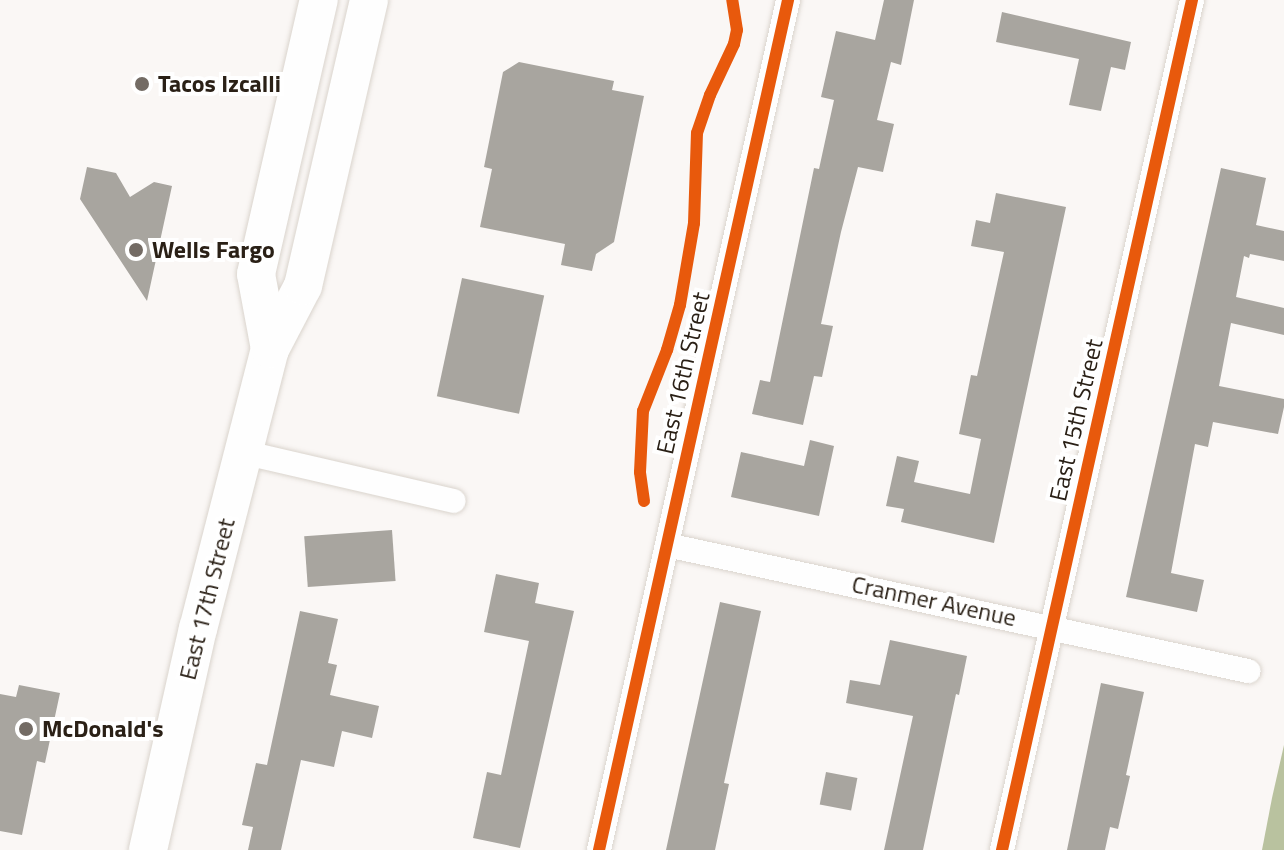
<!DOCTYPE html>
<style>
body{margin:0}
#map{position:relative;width:1284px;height:850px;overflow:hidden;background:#faf7f5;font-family:"Titillium Web",sans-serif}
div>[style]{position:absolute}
.water>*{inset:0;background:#b9c29f}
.building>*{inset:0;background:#a8a59f;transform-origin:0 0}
.roads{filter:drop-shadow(0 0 2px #dad4cd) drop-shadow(0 0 2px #dad4cd)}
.minor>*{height:24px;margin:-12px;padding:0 12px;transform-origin:12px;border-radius:12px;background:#fefefe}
.primary>*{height:38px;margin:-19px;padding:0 19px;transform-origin:19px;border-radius:19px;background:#fefefe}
.cycleway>*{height:12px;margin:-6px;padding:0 6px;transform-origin:6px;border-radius:6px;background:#e8590c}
.dots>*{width:22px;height:22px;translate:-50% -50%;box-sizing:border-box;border:4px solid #fff;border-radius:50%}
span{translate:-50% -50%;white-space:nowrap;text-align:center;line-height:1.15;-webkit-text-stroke:8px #fff;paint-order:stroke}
.poi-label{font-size:24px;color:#2a2016;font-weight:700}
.left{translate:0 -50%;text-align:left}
.street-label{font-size:24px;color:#2a2016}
</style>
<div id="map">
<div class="water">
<i style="clip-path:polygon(1284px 745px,1284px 850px,1262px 850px,1272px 798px)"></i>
</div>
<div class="building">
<i style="clip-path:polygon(884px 0,914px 0,901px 65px,891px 62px,877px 120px,894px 124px,883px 172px,858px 167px,841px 232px,821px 324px,833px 326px,822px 377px,814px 376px,803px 425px,752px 414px,760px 380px,770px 382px,814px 168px,819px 169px,834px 100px,821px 97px,836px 31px,875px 40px)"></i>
<i style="clip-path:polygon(1002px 12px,1131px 42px,1125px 70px,1111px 67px,1101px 111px,1069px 105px,1079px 59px,996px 42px)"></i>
<i style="clip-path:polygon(519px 62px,614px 81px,612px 90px,644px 96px,614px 242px,596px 254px,592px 271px,561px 265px,565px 244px,480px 227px,492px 169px,484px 167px,503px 72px)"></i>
<i style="clip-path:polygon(87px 167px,116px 173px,130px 197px,154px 182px,172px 186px,147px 301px,80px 199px)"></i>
<i style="clip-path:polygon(1221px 168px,1266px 178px,1256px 225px,1284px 231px,1284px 261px,1250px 254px,1249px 258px,1244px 256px,1236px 297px,1284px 308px,1284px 335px,1231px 323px,1219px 386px,1284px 399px,1284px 407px,1278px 434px,1213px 422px,1208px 447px,1195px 444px,1171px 573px,1204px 580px,1197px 612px,1126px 597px)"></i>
<i style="clip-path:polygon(996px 193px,1066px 207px,994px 543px,901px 522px,904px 509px,886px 506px,897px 456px,919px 461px,914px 482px,970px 494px,981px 439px,959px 434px,971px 375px,977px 376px,1004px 252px,971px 246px,976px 220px,990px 223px)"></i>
<i style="left:462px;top:278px;width:84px;height:121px;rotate:12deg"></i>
<i style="clip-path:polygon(810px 440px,834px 446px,819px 516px,731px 497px,741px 452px,804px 466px)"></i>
<i style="left:392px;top:530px;width:51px;height:88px;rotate:86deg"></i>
<i style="clip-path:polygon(496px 574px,539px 583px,535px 603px,574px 611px,520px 848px,473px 838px,487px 772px,501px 775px,529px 641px,484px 632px)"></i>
<i style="clip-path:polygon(720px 602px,761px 611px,724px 783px,729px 784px,715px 850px,666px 850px)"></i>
<i style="clip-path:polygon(300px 611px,338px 619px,328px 663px,337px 665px,330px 695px,379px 706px,372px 738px,342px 731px,334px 767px,301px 760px,281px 850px,248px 850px,253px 827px,242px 825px,256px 763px,267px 765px)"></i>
<i style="clip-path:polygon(890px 640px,967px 656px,959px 695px,956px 694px,923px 850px,884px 850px,913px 716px,846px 703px,850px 680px,880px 685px)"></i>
<i style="clip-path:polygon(1101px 683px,1144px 692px,1126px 775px,1130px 776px,1118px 829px,1110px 827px,1105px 850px,1067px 850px)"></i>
<i style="clip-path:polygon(19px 685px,60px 693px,45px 763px,37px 761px,22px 835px,0 831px,0 694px,16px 697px)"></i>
<i style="left:826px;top:772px;width:32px;height:33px;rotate:11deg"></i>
</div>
<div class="roads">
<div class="minor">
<i style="left:246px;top:453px;width:213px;rotate:13deg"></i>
<i style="left:667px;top:545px;width:595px;rotate:12.24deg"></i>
<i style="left:599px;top:850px;width:871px;rotate:-77.46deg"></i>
<i style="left:1002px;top:850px;width:871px;rotate:-77.4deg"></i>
</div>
<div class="primary">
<i style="left:270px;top:349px;width:76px;rotate:-100.6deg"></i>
<i style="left:256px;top:274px;width:281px;rotate:-77.1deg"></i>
<i style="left:148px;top:850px;width:227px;rotate:-77.3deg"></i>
<i style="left:198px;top:629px;width:289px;rotate:-75.6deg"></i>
<i style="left:270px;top:349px;width:71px;rotate:-62.4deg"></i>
<i style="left:303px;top:286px;width:294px;rotate:-77deg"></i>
</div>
</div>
<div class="cycleway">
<i style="left:644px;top:501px;width:29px;rotate:-98deg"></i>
<i style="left:640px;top:472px;width:61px;rotate:-87.2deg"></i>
<i style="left:643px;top:411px;width:66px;rotate:-68.5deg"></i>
<i style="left:667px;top:350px;width:47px;rotate:-73.9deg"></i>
<i style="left:680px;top:305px;width:83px;rotate:-80.3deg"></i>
<i style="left:694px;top:223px;width:90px;rotate:-88.1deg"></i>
<i style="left:697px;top:133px;width:40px;rotate:-71.1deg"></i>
<i style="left:710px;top:95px;width:56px;rotate:-64.8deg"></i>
<i style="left:734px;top:44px;width:14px;rotate:-78deg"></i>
<i style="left:737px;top:30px;width:30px;rotate:-99deg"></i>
<i style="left:599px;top:850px;width:871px;rotate:-77.46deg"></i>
<i style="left:1002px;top:850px;width:871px;rotate:-77.4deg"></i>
</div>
<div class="dots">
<i style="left:142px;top:84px;background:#736b64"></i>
<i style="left:136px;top:250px;background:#736b64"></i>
<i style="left:26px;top:729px;background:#736b64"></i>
</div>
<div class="poi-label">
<span class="left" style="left:158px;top:84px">Tacos Izcalli</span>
<span class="left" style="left:152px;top:250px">Wells Fargo</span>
<span class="left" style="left:42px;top:729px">McDonald's</span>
</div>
<div class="street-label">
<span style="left:683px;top:373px;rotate:-77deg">East 16th Street</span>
<span style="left:1076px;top:420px;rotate:-77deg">East 15th Street</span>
<span style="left:207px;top:599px;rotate:-76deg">East 17th Street</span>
<span style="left:934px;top:601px;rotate:12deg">Cranmer Avenue</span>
</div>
</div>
